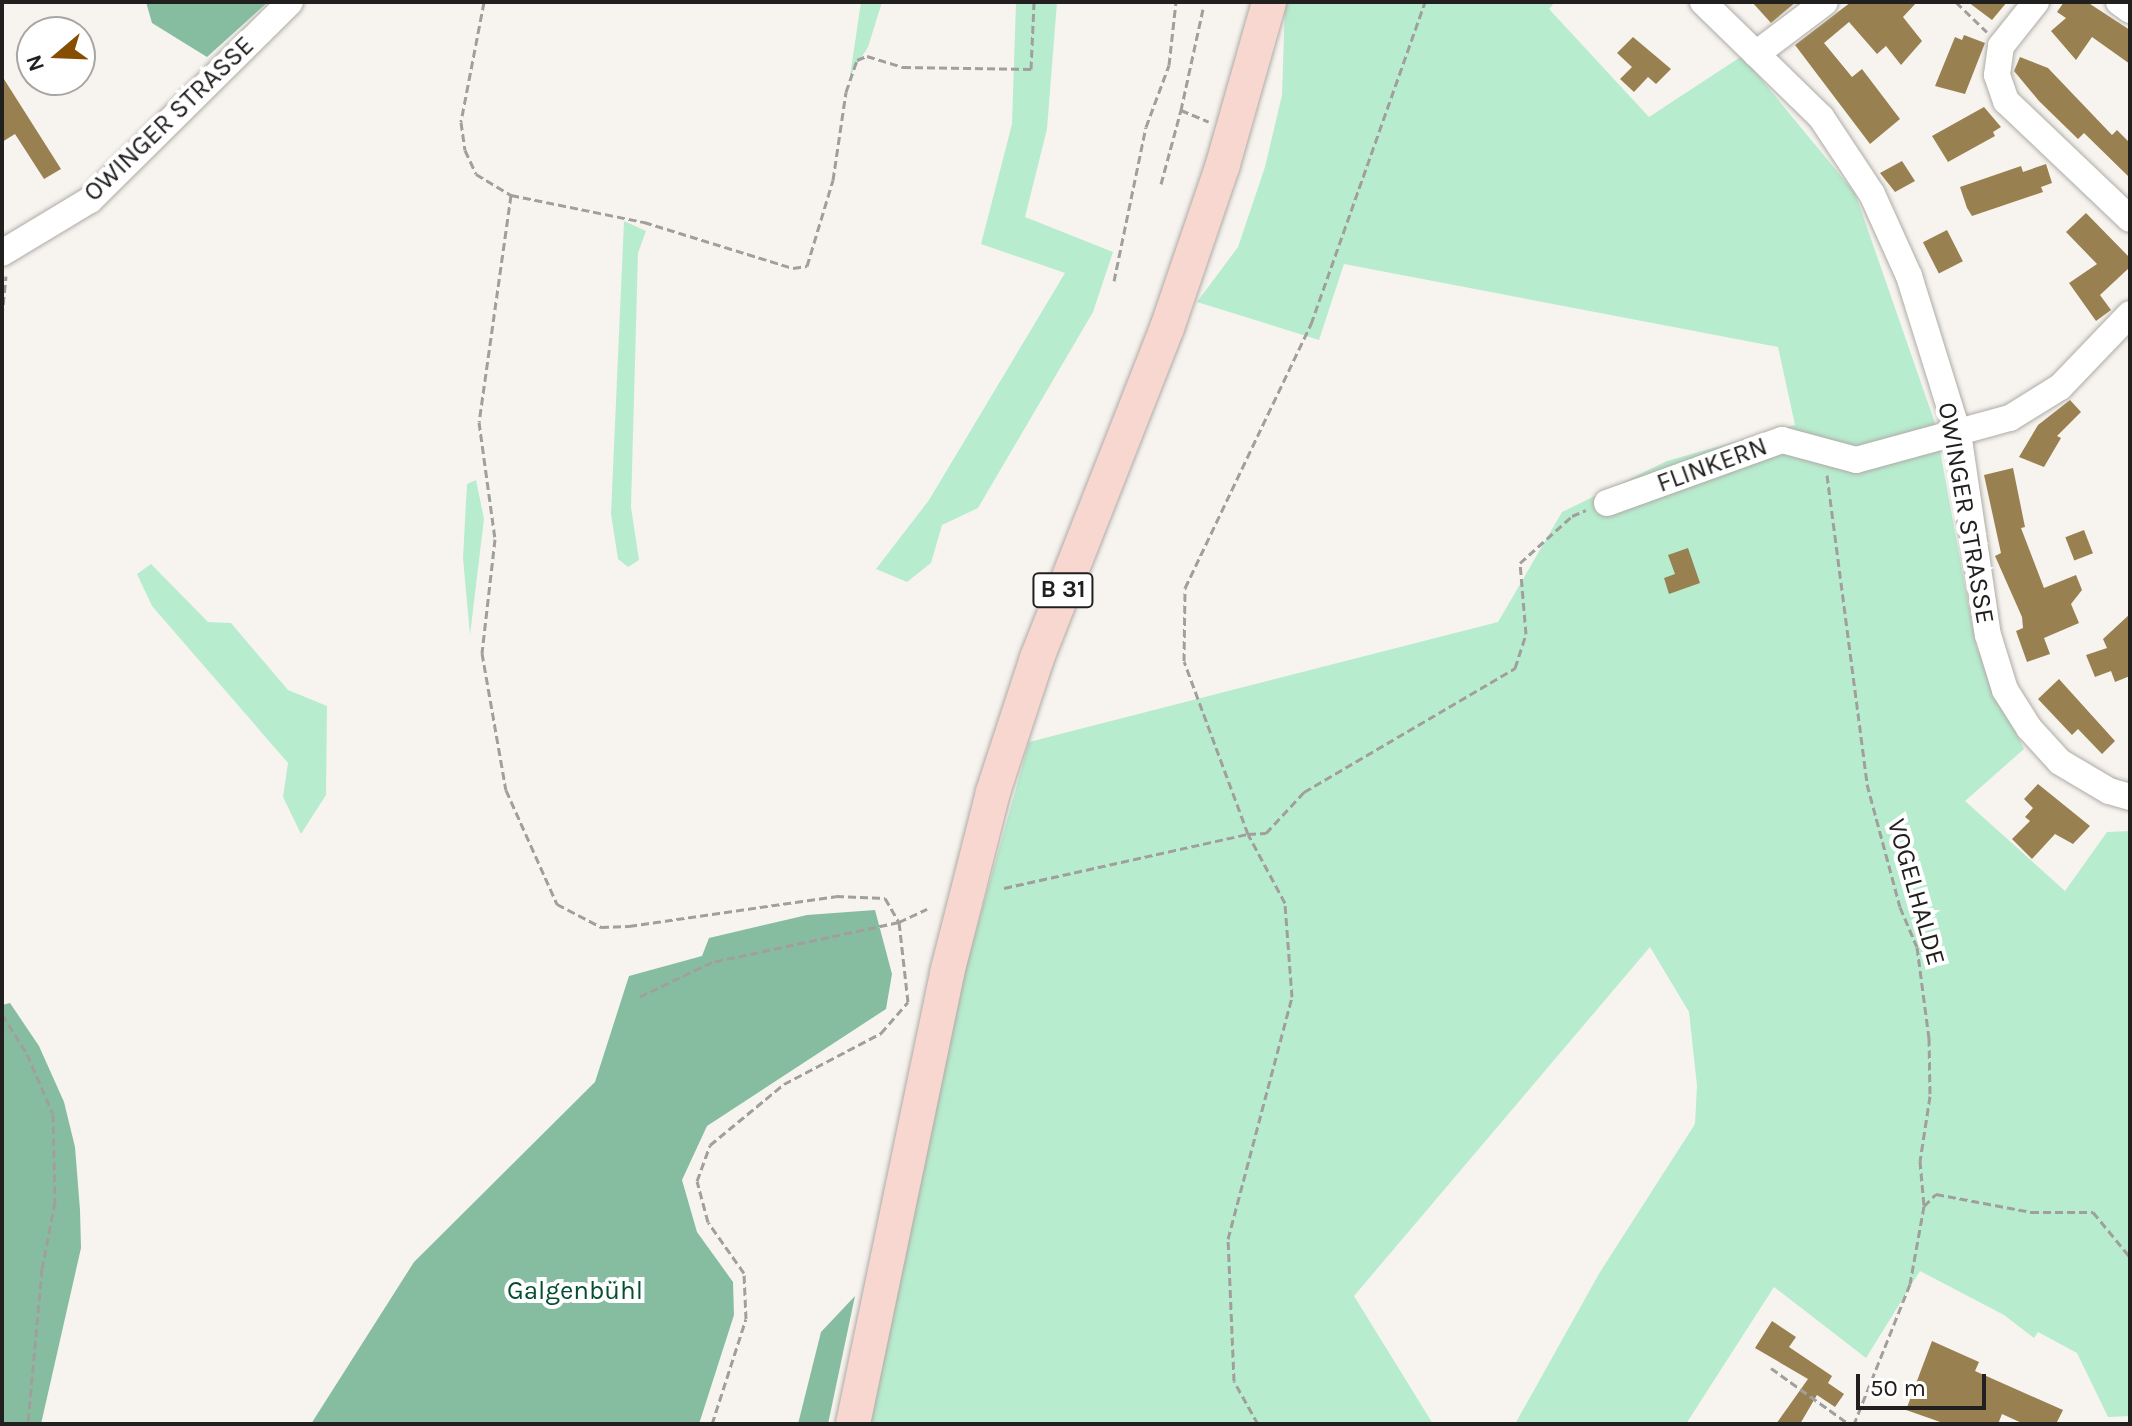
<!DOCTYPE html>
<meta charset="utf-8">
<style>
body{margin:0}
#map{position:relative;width:2132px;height:1426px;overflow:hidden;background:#f7f4ef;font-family:Karla,sans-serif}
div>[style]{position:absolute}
.green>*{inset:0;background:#b8eccf}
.forest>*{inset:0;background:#86bda0}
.building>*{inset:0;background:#998050;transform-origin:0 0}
.path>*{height:3px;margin-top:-1.5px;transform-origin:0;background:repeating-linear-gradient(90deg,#a19f9c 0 8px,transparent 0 12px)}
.roads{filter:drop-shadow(0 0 2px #aeaba6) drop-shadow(0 0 2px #aeaba6)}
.minor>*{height:26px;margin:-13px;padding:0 13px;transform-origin:13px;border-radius:13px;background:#fff}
.major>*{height:34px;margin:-17px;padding:0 17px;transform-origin:17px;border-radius:17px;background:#f8d7d0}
span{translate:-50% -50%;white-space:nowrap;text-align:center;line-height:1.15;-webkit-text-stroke:8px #fff;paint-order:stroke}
.shield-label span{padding:2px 6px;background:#fff;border:2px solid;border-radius:6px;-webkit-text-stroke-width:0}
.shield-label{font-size:24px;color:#21201f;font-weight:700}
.street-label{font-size:26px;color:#21201f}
.park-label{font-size:26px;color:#044e32}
.frame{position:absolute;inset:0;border:4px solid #21201f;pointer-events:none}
.north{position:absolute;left:16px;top:16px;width:80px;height:80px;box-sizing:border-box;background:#fff;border:2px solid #a6a6a5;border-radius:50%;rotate:251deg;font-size:22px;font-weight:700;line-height:32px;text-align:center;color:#21201f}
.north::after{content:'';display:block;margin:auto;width:28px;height:36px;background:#874e02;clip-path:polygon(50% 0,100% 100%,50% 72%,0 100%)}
.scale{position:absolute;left:1856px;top:1374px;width:130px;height:36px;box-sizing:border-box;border:4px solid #21201f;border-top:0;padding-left:10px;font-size:24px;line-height:28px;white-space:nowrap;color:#21201f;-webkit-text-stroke:6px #fff;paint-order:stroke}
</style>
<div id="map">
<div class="green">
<i style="clip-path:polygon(861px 2px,882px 2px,868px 47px,850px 76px)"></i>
<i style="clip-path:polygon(1016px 2px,1057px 2px,1047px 129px,1025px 217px,1113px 252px,1093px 312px,978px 508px,942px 525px,931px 563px,907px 582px,876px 569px,929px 500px,1065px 273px,981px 244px,1012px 124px)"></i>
<i style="clip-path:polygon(1285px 2px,1555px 2px,1549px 9px,1649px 117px,1742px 56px,1855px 193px,1935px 423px,1976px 646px,2024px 749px,1965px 801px,2065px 891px,2107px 832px,2130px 831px,2130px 1416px,2108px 1417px,2077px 1353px,2038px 1332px,2034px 1338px,2004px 1315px,1920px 1271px,1866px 1358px,1774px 1287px,1686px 1424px,1515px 1424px,1600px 1272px,1695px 1124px,1697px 1086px,1689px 1012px,1650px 947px,1354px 1296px,1433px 1424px,869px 1424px,958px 995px,1029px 742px,1498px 622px,1562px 512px,1667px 461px,1795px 425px,1778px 347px,1344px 264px,1319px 340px,1197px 302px,1238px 247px,1265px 167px,1282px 95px)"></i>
<i style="clip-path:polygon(624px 221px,646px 231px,638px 253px,631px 507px,639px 560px,628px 567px,618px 559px,611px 514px)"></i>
<i style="clip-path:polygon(476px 480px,484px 519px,470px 635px,463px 558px,467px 484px)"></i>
<i style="clip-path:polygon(151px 564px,208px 622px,231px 623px,288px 690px,327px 706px,326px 795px,301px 834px,283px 797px,288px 763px,152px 606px,137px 574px)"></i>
</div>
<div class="forest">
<i style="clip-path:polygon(146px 2px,268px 2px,207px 57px,152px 23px)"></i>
<i style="clip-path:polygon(875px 910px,892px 974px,886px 1009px,707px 1126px,682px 1180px,697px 1232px,733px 1282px,734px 1315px,699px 1424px,311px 1424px,414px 1262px,595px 1082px,629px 976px,702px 956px,709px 938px,807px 915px)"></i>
<i style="clip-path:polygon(10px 1003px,39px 1046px,64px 1102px,75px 1147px,80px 1210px,81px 1248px,41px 1424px,2px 1424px,2px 1005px)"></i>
<i style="clip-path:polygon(855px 1296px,828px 1424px,798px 1424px,821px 1332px)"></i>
</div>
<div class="building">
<i style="clip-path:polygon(1752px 2px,1796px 2px,1771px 23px)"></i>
<i style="clip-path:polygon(1851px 2px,1917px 2px,1903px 17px,1922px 41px,1901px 65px,1886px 46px,1877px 54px,1849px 22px,1824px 43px,1852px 77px,1862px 69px,1900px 119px,1870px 144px,1795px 45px)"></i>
<i style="clip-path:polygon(1968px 2px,2007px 2px,1992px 20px)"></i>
<i style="clip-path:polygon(2064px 2px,2087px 2px,2130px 30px,2130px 64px,2092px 37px,2076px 60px,2051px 31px,2066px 18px,2057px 12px)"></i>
<i style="clip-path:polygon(1964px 35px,1985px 43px,1965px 94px,1935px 86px,1955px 37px,1962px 40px)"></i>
<i style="clip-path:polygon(1633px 37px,1671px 69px,1656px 84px,1648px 77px,1634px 92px,1620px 79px,1632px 67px,1617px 53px)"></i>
<i style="clip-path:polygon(2020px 57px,2048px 68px,2112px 135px,2117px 130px,2130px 143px,2130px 178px,2084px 133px,2078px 139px,2039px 101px,2014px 71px)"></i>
<i style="clip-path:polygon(2px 76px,61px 169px,44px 179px,15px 134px,2px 142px)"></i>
<i style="clip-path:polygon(1984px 107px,2001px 127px,1993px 132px,1995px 136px,1948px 162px,1932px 136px)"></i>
<i style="clip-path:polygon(1902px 161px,1915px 181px,1895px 192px,1880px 173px)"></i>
<i style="clip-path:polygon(2046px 164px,2052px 183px,2041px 187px,2043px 192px,1972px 216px,1967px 208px,1960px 187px,2021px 166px,2023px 172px)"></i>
<i style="clip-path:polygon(2086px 213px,2130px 258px,2130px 267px,2100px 295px,2111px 310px,2096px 321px,2069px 283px,2097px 264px,2066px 232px)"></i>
<i style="left:1947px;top:230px;width:35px;height:27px;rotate:63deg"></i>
<i style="clip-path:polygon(2070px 400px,2081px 412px,2057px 436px,2061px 438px,2044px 467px,2019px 457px,2038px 425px)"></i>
<i style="clip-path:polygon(2013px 468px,2025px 527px,2021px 528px,2044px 588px,2076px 575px,2082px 590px,2071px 604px,2079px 623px,2044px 638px,2050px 654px,2027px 662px,2016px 631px,2023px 628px,2022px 617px,1995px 556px,2001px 553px,1984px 475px)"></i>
<i style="left:2084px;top:530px;width:25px;height:20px;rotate:69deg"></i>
<i style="clip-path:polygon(1688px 548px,1700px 583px,1669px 594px,1664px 578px,1675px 574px,1668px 555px)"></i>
<i style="clip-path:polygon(2130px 614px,2130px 676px,2115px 682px,2111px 671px,2095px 677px,2086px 655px,2107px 648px,2103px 639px)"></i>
<i style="clip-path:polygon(2059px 679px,2115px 741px,2102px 754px,2078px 729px,2072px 735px,2038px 699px)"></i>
<i style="clip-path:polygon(2038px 784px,2090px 826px,2073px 844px,2055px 834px,2032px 859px,2012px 839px,2030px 821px,2025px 817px,2033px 808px,2024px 799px)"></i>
<i style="clip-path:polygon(1772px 1321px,1796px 1337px,1789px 1347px,1832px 1376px,1828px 1383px,1844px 1394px,1835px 1407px,1817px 1395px,1800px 1424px,1776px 1424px,1808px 1379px,1755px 1348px)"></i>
<i style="clip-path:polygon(1932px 1341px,1979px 1362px,1975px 1371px,2063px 1410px,2056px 1424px,2024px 1424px,2002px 1414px,1998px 1424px,1946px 1424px,1906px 1410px)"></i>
</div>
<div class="path">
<i style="left:484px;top:2px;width:122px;rotate:100.9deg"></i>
<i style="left:461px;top:122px;width:28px;rotate:82deg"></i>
<i style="left:465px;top:150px;width:26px;rotate:65deg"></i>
<i style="left:476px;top:174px;width:41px;rotate:31deg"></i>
<i style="left:511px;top:195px;width:136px;rotate:11.5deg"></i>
<i style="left:644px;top:222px;width:156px;rotate:17.2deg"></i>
<i style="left:793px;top:268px;width:14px;rotate:-8deg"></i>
<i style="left:807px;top:266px;width:90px;rotate:-73.2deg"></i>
<i style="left:833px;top:180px;width:89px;rotate:-81.6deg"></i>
<i style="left:846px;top:92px;width:34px;rotate:-71deg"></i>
<i style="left:857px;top:60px;width:11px;rotate:-22deg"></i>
<i style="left:867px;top:56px;width:38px;rotate:17deg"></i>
<i style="left:903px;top:67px;width:128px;rotate:0.9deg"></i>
<i style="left:1031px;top:69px;width:67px;rotate:-87.4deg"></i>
<i style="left:1956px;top:2px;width:43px;rotate:44.1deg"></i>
<i style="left:1203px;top:9px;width:103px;rotate:102.3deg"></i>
<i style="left:1181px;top:110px;width:30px;rotate:23deg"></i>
<i style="left:1161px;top:184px;width:77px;rotate:-74.9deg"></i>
<i style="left:511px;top:195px;width:229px;rotate:98deg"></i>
<i style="left:479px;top:422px;width:118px;rotate:82.2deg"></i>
<i style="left:495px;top:539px;width:115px;rotate:96.5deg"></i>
<i style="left:482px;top:653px;width:139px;rotate:80.1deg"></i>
<i style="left:506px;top:790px;width:125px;rotate:65.9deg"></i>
<i style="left:557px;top:904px;width:50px;rotate:27.6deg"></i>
<i style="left:601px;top:927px;width:28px;rotate:-2deg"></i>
<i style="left:629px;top:926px;width:209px;rotate:-8.2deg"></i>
<i style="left:836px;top:896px;width:49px;rotate:2.3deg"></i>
<i style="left:885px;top:898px;width:28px;rotate:60deg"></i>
<i style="left:899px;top:922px;width:191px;rotate:167.9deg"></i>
<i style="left:712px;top:962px;width:81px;rotate:154.4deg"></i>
<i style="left:1114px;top:281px;width:157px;rotate:-78.3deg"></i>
<i style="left:1146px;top:127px;width:66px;rotate:-69.6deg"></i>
<i style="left:1169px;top:65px;width:63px;rotate:-83.7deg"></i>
<i style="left:2px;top:316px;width:40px;rotate:-84.3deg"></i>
<i style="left:1827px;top:475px;width:312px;rotate:82.6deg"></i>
<i style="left:1867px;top:784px;width:127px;rotate:75deg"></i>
<i style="left:1900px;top:907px;width:43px;rotate:67deg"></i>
<i style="left:1917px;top:947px;width:92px;rotate:82.5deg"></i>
<i style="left:1929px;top:1038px;width:58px;rotate:89deg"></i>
<i style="left:1930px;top:1096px;width:66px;rotate:98.7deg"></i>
<i style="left:1920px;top:1161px;width:45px;rotate:84.9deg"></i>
<i style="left:1924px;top:1206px;width:79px;rotate:100.2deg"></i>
<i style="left:1910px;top:1284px;width:151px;rotate:111.8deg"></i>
<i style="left:1004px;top:888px;width:250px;rotate:-12.5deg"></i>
<i style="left:1248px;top:834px;width:184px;rotate:-110.3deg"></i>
<i style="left:1184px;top:661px;width:73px;rotate:-89.2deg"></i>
<i style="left:1185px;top:588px;width:293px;rotate:-64.5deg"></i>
<i style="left:1311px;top:324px;width:342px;rotate:-70.5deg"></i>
<i style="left:2px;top:1014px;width:47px;rotate:58deg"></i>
<i style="left:27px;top:1054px;width:65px;rotate:66.6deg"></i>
<i style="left:53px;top:1114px;width:88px;rotate:88.7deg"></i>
<i style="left:55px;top:1202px;width:68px;rotate:101deg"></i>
<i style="left:42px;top:1269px;width:156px;rotate:95.2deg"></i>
<i style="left:1924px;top:1206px;width:17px;rotate:-45deg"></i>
<i style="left:1936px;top:1194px;width:97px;rotate:10.7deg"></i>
<i style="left:2031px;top:1212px;width:62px"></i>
<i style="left:2093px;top:1212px;width:58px;rotate:50.6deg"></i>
<i style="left:1771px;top:1368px;width:96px;rotate:35.7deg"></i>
<i style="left:712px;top:1424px;width:110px;rotate:-72.1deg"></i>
<i style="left:746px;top:1319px;width:46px;rotate:-92.5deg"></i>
<i style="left:744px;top:1273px;width:62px;rotate:-125.2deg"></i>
<i style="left:708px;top:1222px;width:42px;rotate:-105deg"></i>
<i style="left:697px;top:1181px;width:38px;rotate:-70deg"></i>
<i style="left:710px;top:1145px;width:96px;rotate:-39.5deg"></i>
<i style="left:784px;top:1084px;width:110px;rotate:-27.7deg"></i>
<i style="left:881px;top:1033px;width:41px;rotate:-48.9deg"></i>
<i style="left:908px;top:1002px;width:81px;rotate:-96.4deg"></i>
<i style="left:899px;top:922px;width:31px;rotate:-25deg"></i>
<i style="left:1258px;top:1424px;width:49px;rotate:-119.2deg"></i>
<i style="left:1234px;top:1381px;width:142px;rotate:-92.4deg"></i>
<i style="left:1228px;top:1239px;width:250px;rotate:-75.2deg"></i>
<i style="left:1292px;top:997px;width:94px;rotate:-94.3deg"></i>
<i style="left:1285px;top:903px;width:78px;rotate:-118.2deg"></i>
<i style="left:1248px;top:834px;width:18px;rotate:-3deg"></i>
<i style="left:1266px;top:833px;width:56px;rotate:-47.2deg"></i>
<i style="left:1304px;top:792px;width:245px;rotate:-30.4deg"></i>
<i style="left:1515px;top:668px;width:36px;rotate:-72deg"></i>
<i style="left:1526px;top:634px;width:71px;rotate:-94.8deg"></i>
<i style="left:1520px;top:563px;width:70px;rotate:-42.1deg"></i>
<i style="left:1572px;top:516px;width:15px;rotate:-23deg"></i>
</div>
<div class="roads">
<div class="minor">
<i style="left:1703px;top:2px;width:165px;rotate:44.3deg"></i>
<i style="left:1821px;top:117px;width:92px;rotate:56.5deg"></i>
<i style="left:1872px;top:194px;width:90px;rotate:65.7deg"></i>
<i style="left:1909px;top:276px;width:164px;rotate:72.7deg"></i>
<i style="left:1958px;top:433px;width:204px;rotate:81.6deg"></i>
<i style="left:1988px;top:635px;width:58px;rotate:72.8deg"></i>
<i style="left:2005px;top:690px;width:45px;rotate:57.7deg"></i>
<i style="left:2029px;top:728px;width:46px;rotate:47.6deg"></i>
<i style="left:2060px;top:762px;width:57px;rotate:30.6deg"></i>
<i style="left:2109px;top:791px;width:22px;rotate:16deg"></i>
<i style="left:2036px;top:2px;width:56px;rotate:128.5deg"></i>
<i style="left:2001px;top:46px;width:29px;rotate:98deg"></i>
<i style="left:1997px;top:75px;width:28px;rotate:71deg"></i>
<i style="left:2006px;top:101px;width:171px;rotate:43.6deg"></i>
<i style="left:2119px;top:2px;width:14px;rotate:36deg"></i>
<i style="left:1756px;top:54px;width:86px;rotate:-37deg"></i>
<i style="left:2px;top:253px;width:103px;rotate:-31.1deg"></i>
<i style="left:90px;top:200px;width:281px;rotate:-44.7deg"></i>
<i style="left:1607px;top:503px;width:186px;rotate:-19.8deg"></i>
<i style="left:1782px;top:440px;width:77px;rotate:15.1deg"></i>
<i style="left:1856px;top:460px;width:160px;rotate:-15.3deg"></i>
<i style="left:2010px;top:418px;width:59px;rotate:-31.8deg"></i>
<i style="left:2060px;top:387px;width:101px;rotate:-46.2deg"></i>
</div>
<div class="major">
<i style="left:853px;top:1424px;width:461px;rotate:-78.2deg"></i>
<i style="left:947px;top:973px;width:187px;rotate:-75.7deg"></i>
<i style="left:993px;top:792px;width:141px;rotate:-71.8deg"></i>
<i style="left:1037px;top:658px;width:355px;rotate:-68.5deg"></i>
<i style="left:1167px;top:328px;width:173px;rotate:-71.1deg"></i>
<i style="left:1223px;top:164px;width:168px;rotate:-74.1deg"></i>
</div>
</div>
<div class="shield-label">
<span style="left:1063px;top:590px">B 31</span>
</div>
<div class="street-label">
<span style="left:169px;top:119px;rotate:-44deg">OWINGER STRASSE</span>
<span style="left:1712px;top:465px;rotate:-20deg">FLINKERN</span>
<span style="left:1966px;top:513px;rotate:80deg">OWINGER STRASSE</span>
<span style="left:1916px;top:892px;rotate:74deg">VOGELHALDE</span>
</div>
<div class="park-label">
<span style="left:575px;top:1291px">Galgenbühl</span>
</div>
<div class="frame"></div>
<div class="north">N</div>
<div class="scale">50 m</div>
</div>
